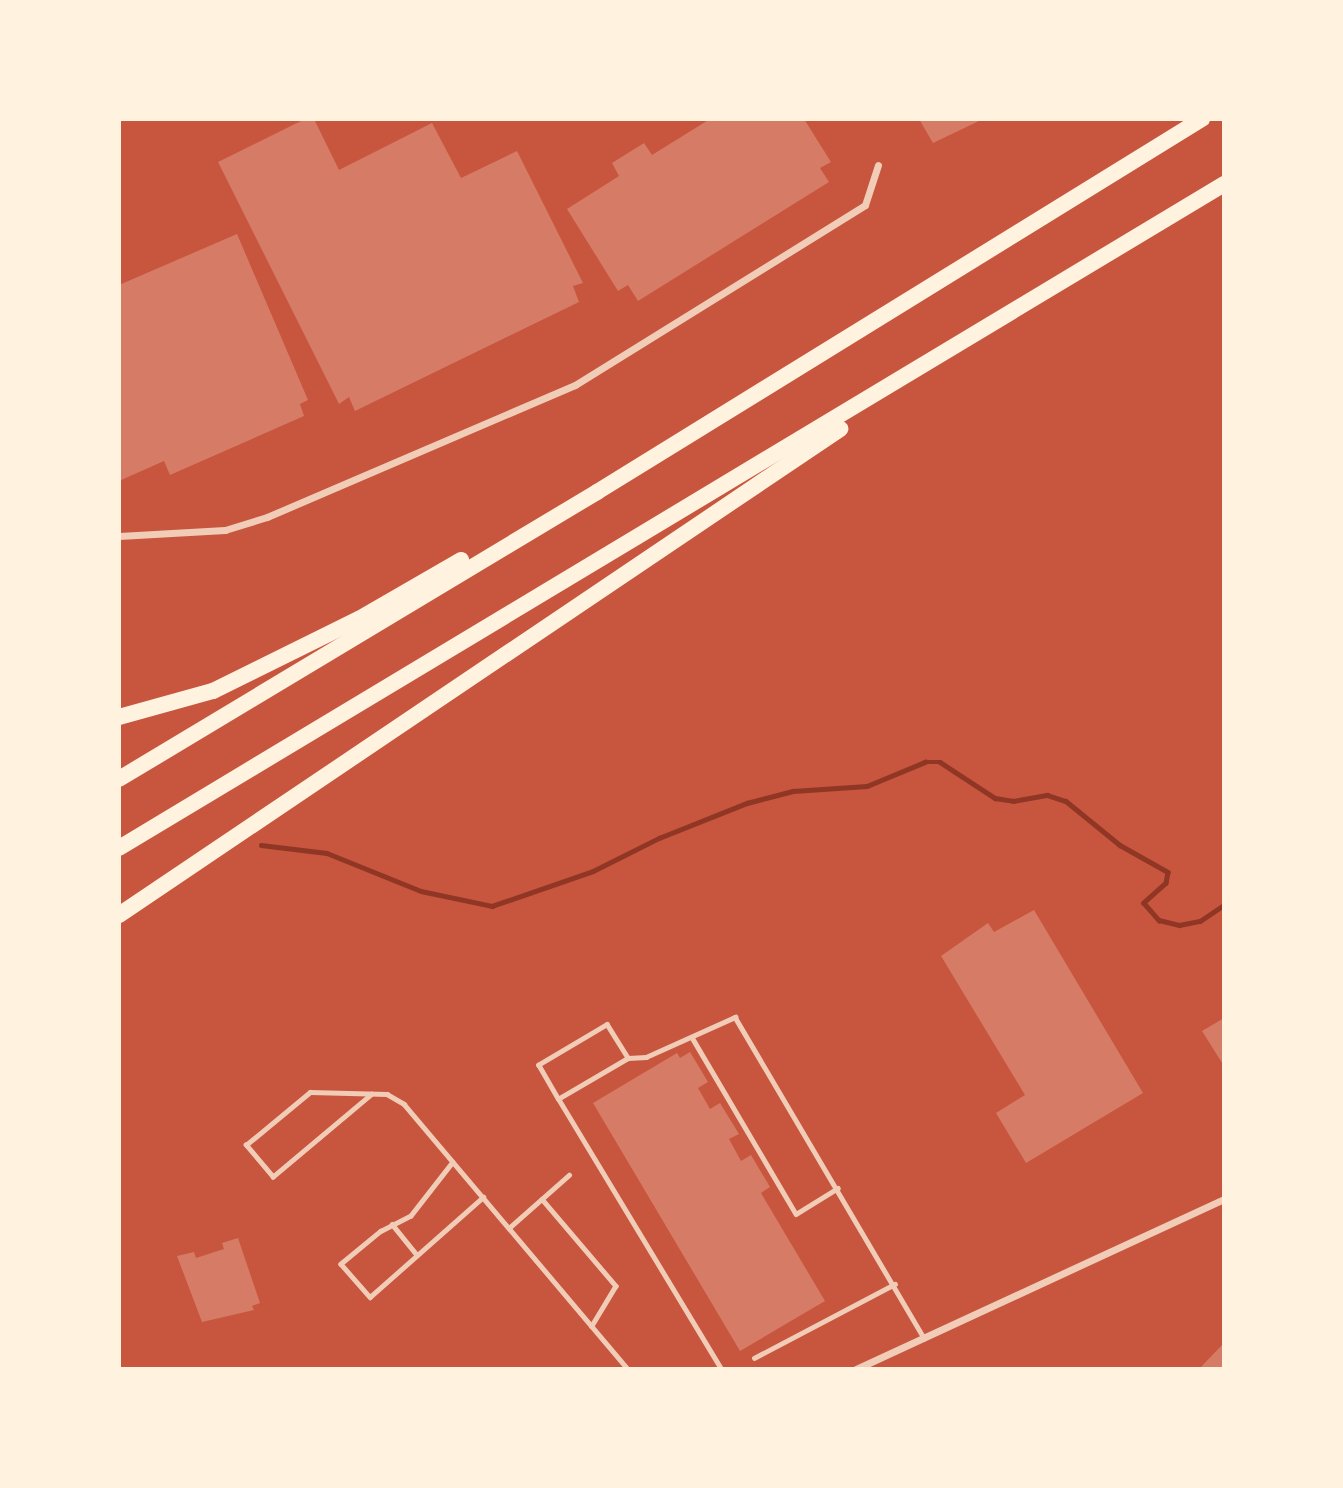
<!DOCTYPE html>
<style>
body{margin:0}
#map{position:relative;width:1343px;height:1488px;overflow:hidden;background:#c8553d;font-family:"Roboto Condensed",sans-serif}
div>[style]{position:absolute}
.stream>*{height:4.5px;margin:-2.25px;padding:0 2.25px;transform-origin:2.25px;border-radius:2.25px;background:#8f3625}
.building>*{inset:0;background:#d67c66}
.service>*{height:4.5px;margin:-2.25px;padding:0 2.25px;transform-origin:2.25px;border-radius:2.25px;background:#f1ccb7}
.minor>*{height:7px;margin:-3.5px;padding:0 3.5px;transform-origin:3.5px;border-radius:3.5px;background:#f1ccb7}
.motorway>*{height:16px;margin:-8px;padding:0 8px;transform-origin:8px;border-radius:8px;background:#fff3e0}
span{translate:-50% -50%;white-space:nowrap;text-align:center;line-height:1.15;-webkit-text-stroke:7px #fff3e0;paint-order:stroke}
.frame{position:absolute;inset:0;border:121px solid #fff3e0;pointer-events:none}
</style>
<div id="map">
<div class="stream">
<i style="left:261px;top:845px;width:66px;rotate:6.9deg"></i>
<i style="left:327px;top:853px;width:101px;rotate:22deg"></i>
<i style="left:421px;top:891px;width:73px;rotate:11.9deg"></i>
<i style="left:492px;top:906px;width:107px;rotate:-19.1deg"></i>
<i style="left:593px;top:871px;width:74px;rotate:-26.6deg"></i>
<i style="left:659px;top:838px;width:95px;rotate:-21.7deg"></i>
<i style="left:747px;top:803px;width:48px;rotate:-14.6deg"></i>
<i style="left:793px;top:791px;width:74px;rotate:-3.9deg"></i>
<i style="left:867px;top:786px;width:63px;rotate:-22.5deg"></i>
<i style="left:925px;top:762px;width:15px"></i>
<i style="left:940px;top:762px;width:66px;rotate:33.2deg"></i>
<i style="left:995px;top:798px;width:18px;rotate:9deg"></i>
<i style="left:1013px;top:801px;width:35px;rotate:-10deg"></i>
<i style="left:1047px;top:795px;width:20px;rotate:18deg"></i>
<i style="left:1066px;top:801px;width:70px;rotate:39.2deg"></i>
<i style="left:1120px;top:845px;width:55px;rotate:29.4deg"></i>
<i style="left:1168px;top:872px;width:11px;rotate:100deg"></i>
<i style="left:1166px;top:883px;width:30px;rotate:138deg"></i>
<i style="left:1144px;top:903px;width:23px;rotate:49deg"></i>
<i style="left:1159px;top:920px;width:21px;rotate:14deg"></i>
<i style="left:1179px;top:925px;width:21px;rotate:-11deg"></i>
<i style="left:1200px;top:921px;width:29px;rotate:-34deg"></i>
</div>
<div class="building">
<i style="clip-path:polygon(305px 119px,314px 119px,339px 170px,432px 123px,461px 178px,517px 151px,583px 283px,573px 286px,579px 302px,355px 411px,349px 397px,339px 404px,218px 162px)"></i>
<i style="clip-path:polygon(710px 119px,804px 119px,831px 162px,820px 168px,829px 182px,638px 301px,628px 285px,618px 291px,567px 209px,619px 176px,612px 163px,644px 143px,652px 155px)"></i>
<i style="clip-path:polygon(919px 119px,983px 119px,933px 143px)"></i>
<i style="clip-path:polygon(237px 234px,308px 400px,300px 404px,304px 416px,170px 475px,164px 461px,119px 481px,119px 285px)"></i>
<i style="clip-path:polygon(1034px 910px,1143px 1093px,1026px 1163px,996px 1113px,1025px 1095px,941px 956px,988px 923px,994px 932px)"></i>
<i style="clip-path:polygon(1224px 1018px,1224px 1066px,1202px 1031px)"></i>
<i style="clip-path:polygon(690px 1052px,708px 1082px,698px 1088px,710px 1109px,720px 1103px,739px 1134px,729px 1139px,741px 1161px,751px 1155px,770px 1187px,761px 1193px,825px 1301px,740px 1351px,593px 1103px,677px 1053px,680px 1058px)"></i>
<i style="clip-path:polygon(238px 1238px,260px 1303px,252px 1306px,254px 1310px,202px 1322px,177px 1256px,194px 1252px,196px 1258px,224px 1249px,222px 1243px)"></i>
<i style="clip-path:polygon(1224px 1343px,1224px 1369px,1199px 1369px)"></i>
</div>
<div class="service">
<i style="left:693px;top:1039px;width:203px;rotate:59.5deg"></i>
<i style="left:796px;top:1214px;width:49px;rotate:-31.8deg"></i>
<i style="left:372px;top:1094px;width:129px;rotate:140deg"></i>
<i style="left:273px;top:1177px;width:42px;rotate:-130.2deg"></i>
<i style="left:246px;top:1145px;width:83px;rotate:-39.6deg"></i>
<i style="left:310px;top:1092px;width:77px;rotate:1.5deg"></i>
<i style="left:387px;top:1094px;width:20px;rotate:30deg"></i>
<i style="left:404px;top:1104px;width:347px;rotate:49.8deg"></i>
<i style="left:558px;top:1099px;width:39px;rotate:-120deg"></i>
<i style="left:538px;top:1065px;width:80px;rotate:-30.7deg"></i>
<i style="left:607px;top:1024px;width:40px;rotate:58deg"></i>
<i style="left:453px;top:1162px;width:68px;rotate:127.9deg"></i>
<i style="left:411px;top:1216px;width:34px;rotate:153deg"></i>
<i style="left:381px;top:1231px;width:52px;rotate:140.5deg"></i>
<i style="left:341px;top:1264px;width:44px;rotate:48.7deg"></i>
<i style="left:370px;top:1297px;width:151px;rotate:-41.5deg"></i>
<i style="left:542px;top:1199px;width:114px;rotate:49.6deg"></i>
<i style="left:616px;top:1286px;width:47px;rotate:121deg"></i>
<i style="left:392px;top:1224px;width:40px;rotate:51deg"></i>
<i style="left:509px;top:1228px;width:80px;rotate:-41.5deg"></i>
<i style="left:754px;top:1358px;width:159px;rotate:-27.7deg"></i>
<i style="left:721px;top:1369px;width:315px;rotate:-121.1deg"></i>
<i style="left:558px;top:1099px;width:81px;rotate:-30.4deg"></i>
<i style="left:628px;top:1058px;width:18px;rotate:-3deg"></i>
<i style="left:646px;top:1057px;width:98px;rotate:-24.2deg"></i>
<i style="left:735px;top:1017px;width:373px;rotate:59.5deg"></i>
</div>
<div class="minor">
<i style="left:119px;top:536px;width:106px;rotate:-3.2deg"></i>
<i style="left:225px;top:530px;width:44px;rotate:-17.2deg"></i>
<i style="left:267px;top:517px;width:335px;rotate:-23.2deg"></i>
<i style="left:575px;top:385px;width:341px;rotate:-31.8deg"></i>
<i style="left:865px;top:205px;width:42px;rotate:-72deg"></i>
<i style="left:856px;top:1369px;width:405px;rotate:-24.8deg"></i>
</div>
<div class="motorway">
<i style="left:119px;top:717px;width:98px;rotate:-15.5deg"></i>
<i style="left:213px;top:691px;width:163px;rotate:-26.3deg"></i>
<i style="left:359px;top:619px;width:118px;rotate:-30deg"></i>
<i style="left:119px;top:779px;width:558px;rotate:-30.98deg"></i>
<i style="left:597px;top:492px;width:711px;rotate:-31.66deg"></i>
<i style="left:119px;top:848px;width:1289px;rotate:-31deg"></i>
<i style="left:119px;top:915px;width:870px;rotate:-33.98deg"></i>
</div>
<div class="frame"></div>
</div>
